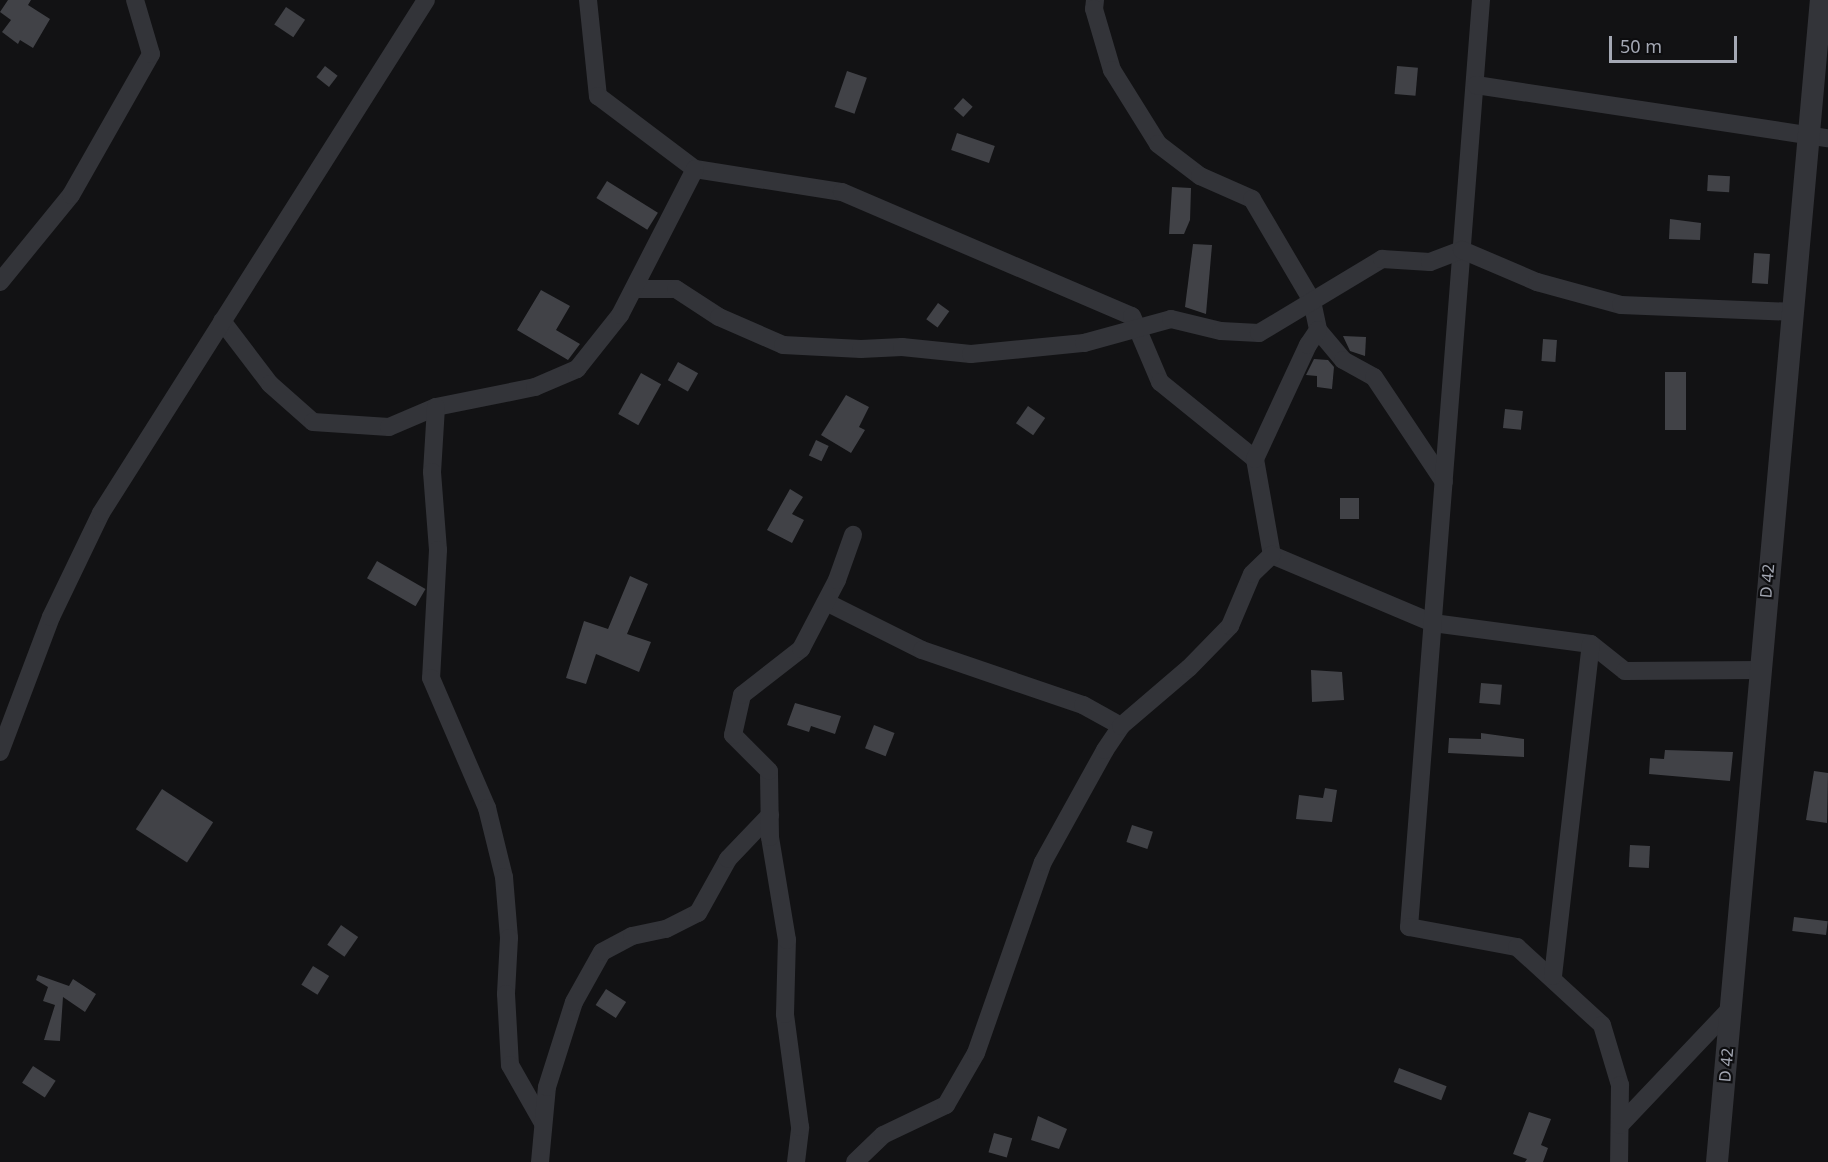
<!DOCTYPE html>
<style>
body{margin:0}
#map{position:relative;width:1828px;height:1162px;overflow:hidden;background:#121214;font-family:"Noto Sans",sans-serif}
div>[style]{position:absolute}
.building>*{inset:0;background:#414247;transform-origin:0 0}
.minor>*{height:18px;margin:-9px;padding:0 9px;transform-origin:9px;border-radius:9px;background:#333439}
.tertiary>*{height:22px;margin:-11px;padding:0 11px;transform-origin:11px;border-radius:11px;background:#333439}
span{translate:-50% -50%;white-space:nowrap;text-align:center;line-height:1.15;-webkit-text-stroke:4.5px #0d0d0f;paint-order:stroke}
.street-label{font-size:16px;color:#a4a8b4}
.scale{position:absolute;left:1609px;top:36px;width:128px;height:27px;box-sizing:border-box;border:3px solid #a4a8b4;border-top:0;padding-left:8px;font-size:18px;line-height:21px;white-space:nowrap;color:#a4a8b4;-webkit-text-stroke:4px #0d0d0f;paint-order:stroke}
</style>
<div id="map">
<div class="building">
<i style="clip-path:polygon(8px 0,31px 0,28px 5px,50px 19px,33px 48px,20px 40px,18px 44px,2px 32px,11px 20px,0 12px)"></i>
<i style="left:286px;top:7px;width:23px;height:21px;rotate:34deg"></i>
<i style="left:325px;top:66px;width:16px;height:14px;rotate:38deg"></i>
<i style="left:1397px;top:66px;width:21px;height:28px;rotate:5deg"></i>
<i style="left:847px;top:71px;width:21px;height:38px;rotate:19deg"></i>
<i style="left:963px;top:98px;width:13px;height:14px;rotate:42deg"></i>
<i style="left:957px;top:133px;width:40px;height:18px;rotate:19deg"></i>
<i style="left:1708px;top:175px;width:22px;height:16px;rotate:3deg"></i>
<i style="left:607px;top:181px;width:60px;height:20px;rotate:32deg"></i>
<i style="clip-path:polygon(1172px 187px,1191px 188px,1190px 220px,1184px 234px,1169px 234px)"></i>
<i style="clip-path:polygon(1670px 219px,1701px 223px,1700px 240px,1669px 239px)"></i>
<i style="clip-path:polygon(1193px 244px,1212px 245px,1206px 314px,1185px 307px)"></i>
<i style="left:1754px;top:253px;width:16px;height:30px;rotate:4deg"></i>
<i style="clip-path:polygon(541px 290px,570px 306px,556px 330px,580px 344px,568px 360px,517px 330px)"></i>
<i style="left:938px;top:303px;width:14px;height:20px;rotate:36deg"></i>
<i style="clip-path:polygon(1343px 336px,1366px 337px,1365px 356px,1350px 351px)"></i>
<i style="left:1543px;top:339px;width:14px;height:22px;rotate:4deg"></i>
<i style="clip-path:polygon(1314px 359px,1328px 360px,1334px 367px,1332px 389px,1317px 387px,1317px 376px,1306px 375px)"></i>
<i style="left:678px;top:362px;width:23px;height:21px;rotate:29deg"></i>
<i style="left:1665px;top:372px;width:21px;height:58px"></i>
<i style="left:641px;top:373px;width:23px;height:47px;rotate:29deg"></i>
<i style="clip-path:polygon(846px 395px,869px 407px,859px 427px,865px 430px,851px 453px,821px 435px)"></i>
<i style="left:1028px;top:406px;width:21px;height:21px;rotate:35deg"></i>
<i style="left:1505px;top:409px;width:18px;height:19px;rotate:6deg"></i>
<i style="left:816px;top:440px;width:14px;height:17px;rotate:25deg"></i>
<i style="clip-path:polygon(790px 489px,803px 497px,792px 514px,804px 520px,792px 543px,767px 530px)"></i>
<i style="left:1340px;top:498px;width:19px;height:21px"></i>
<i style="left:377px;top:561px;width:56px;height:20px;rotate:30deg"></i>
<i style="clip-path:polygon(630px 576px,648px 584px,627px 634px,651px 642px,639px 672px,596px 654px,586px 684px,566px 678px,584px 621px,608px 629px)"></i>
<i style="clip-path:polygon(1311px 670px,1342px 672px,1344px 700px,1312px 702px)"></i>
<i style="left:1481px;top:683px;width:21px;height:20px;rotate:5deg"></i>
<i style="clip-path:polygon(795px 703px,841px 716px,835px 734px,811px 726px,809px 732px,787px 725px)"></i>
<i style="left:874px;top:725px;width:22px;height:25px;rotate:21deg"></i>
<i style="clip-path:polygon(1481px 733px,1524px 739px,1524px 757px,1448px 753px,1449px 738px,1481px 739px)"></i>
<i style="clip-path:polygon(1665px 750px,1733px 752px,1730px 781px,1649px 774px,1650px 758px,1664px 759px)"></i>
<i style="clip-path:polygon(1814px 771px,1828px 773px,1827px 823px,1806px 820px)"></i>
<i style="clip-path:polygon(1325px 788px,1337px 790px,1332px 822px,1296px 819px,1299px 795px,1323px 798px)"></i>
<i style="left:162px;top:789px;width:61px;height:48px;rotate:33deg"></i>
<i style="left:1132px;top:825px;width:22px;height:18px;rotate:18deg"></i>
<i style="left:1630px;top:845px;width:20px;height:22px;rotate:3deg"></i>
<i style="left:1794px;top:917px;width:34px;height:14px;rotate:7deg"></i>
<i style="left:341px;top:925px;width:21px;height:24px;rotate:35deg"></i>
<i style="left:313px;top:966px;width:19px;height:22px;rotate:32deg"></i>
<i style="clip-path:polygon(38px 975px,69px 986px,73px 979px,96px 994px,85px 1012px,63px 997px,60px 1041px,44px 1040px,55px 1005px,43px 1001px,48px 987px,36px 980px)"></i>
<i style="left:606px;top:989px;width:24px;height:19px;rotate:33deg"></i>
<i style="left:33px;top:1066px;width:27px;height:20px;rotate:33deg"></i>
<i style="left:1399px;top:1068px;width:51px;height:15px;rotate:21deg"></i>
<i style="clip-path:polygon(1529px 1112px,1551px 1119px,1541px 1145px,1548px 1148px,1543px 1162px,1525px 1162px,1527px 1159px,1513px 1154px)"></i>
<i style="clip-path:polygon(1038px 1116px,1067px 1129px,1059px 1149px,1031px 1140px)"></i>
<i style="left:994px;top:1133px;width:19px;height:20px;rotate:16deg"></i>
</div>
<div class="minor">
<i style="left:588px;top:0;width:97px;rotate:84.1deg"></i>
<i style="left:598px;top:96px;width:121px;rotate:37deg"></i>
<i style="left:695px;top:169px;width:149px;rotate:8.9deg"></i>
<i style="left:842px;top:192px;width:315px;rotate:23.2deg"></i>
<i style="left:1132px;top:316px;width:72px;rotate:67deg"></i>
<i style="left:1160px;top:382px;width:122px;rotate:39deg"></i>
<i style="left:1255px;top:459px;width:97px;rotate:80deg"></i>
<i style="left:1272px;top:555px;width:175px;rotate:22.9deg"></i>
<i style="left:1433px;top:623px;width:159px;rotate:7.6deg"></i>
<i style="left:1591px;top:644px;width:43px;rotate:38.5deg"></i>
<i style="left:1625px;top:671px;width:134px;rotate:-0.4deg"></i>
<i style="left:1095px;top:0;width:9px;rotate:96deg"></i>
<i style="left:1094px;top:9px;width:64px;rotate:73.6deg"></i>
<i style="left:1112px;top:70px;width:87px;rotate:58.1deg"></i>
<i style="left:1158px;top:144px;width:53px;rotate:37.3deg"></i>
<i style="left:1200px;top:176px;width:57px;rotate:23.9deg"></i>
<i style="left:1252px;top:199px;width:118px;rotate:59.5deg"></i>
<i style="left:1312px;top:301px;width:30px;rotate:78deg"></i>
<i style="left:1318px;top:330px;width:39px;rotate:50deg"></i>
<i style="left:1343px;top:360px;width:35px;rotate:29deg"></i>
<i style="left:1374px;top:377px;width:126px;rotate:56.3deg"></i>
<i style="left:1481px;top:0;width:930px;rotate:94.44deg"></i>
<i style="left:1409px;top:927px;width:110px;rotate:10.5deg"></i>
<i style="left:1517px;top:947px;width:115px;rotate:42.5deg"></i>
<i style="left:1602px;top:1025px;width:63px;rotate:73.3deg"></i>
<i style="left:1620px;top:1085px;width:77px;rotate:90.7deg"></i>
<i style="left:1476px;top:85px;width:356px;rotate:8.6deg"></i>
<i style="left:0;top:282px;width:112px;rotate:-50.8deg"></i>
<i style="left:71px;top:195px;width:162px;rotate:-60.4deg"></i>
<i style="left:151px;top:54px;width:56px;rotate:-106.5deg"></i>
<i style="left:634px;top:289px;width:42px"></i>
<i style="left:676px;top:289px;width:51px;rotate:33.1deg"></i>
<i style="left:719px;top:317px;width:70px;rotate:23.6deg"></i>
<i style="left:783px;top:345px;width:78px;rotate:2.9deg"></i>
<i style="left:861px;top:349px;width:41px;rotate:-2.8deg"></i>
<i style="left:902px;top:347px;width:69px;rotate:5.8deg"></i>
<i style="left:971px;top:354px;width:114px;rotate:-5.6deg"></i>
<i style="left:1084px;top:343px;width:90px;rotate:-15.4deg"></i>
<i style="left:1171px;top:319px;width:51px;rotate:13.5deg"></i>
<i style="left:1221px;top:331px;width:38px;rotate:3deg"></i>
<i style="left:1259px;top:333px;width:144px;rotate:-31deg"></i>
<i style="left:1382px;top:259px;width:48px;rotate:3.6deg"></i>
<i style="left:1430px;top:262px;width:34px;rotate:-21deg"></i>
<i style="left:1462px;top:250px;width:82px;rotate:23.1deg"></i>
<i style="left:1537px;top:282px;width:87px;rotate:15.3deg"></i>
<i style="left:1621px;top:305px;width:171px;rotate:2.3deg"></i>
<i style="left:222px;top:321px;width:79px;rotate:52.7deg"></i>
<i style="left:270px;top:384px;width:57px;rotate:41.5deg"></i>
<i style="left:313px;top:422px;width:76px;rotate:3.8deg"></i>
<i style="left:389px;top:427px;width:51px;rotate:-23.1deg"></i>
<i style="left:436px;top:407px;width:101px;rotate:-11.4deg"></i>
<i style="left:535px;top:387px;width:46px;rotate:-23.2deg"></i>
<i style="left:577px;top:369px;width:69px;rotate:-51.5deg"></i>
<i style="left:620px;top:315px;width:164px;rotate:-62.8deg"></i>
<i style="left:436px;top:407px;width:65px;rotate:93.5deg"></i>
<i style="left:432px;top:472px;width:78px;rotate:85.6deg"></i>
<i style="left:438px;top:550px;width:128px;rotate:93.1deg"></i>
<i style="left:431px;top:678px;width:142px;rotate:66.7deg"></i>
<i style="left:487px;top:808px;width:71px;rotate:76.2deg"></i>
<i style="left:504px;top:877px;width:61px;rotate:85.3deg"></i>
<i style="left:509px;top:938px;width:56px;rotate:93.1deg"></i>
<i style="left:506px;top:994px;width:71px;rotate:86.8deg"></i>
<i style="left:510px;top:1065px;width:67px;rotate:60.4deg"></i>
<i style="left:1255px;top:459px;width:126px;rotate:-65.1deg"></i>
<i style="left:1308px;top:345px;width:18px;rotate:-56deg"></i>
<i style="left:826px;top:602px;width:107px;rotate:26.6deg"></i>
<i style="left:922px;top:650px;width:170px;rotate:18.9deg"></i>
<i style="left:1083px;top:705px;width:43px;rotate:28.9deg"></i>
<i style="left:0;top:752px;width:144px;rotate:-69.3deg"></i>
<i style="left:51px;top:617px;width:115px;rotate:-64.3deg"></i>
<i style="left:101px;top:513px;width:607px;rotate:-57.64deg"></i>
<i style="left:1553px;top:976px;width:334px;rotate:-83.5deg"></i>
<i style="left:1620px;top:1125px;width:161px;rotate:-46.5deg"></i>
<i style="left:540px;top:1162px;width:75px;rotate:-84.7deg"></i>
<i style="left:547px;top:1087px;width:89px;rotate:-72.4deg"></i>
<i style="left:574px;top:1002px;width:57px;rotate:-60.8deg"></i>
<i style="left:602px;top:952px;width:34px;rotate:-28deg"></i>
<i style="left:632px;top:936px;width:35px;rotate:-12deg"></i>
<i style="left:666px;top:929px;width:36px;rotate:-27deg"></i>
<i style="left:698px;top:913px;width:62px;rotate:-60.9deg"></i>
<i style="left:728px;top:859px;width:61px;rotate:-46.3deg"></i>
<i style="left:796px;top:1162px;width:35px;rotate:-83deg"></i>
<i style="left:800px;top:1127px;width:114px;rotate:-97.6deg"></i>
<i style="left:785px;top:1014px;width:74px;rotate:-88.5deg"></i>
<i style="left:787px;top:940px;width:104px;rotate:-99.4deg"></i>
<i style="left:770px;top:837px;width:66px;rotate:-90.9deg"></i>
<i style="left:769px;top:771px;width:51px;rotate:-135deg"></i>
<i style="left:733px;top:735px;width:41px;rotate:-77.3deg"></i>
<i style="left:742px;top:695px;width:75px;rotate:-37.9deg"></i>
<i style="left:801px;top:649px;width:78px;rotate:-62.4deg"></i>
<i style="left:837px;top:580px;width:48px;rotate:-70.4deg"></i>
<i style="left:855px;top:1162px;width:39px;rotate:-44deg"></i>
<i style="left:883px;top:1135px;width:70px;rotate:-25.5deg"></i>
<i style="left:946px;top:1105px;width:60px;rotate:-60deg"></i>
<i style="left:976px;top:1053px;width:202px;rotate:-70.7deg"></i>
<i style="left:1043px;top:862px;width:128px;rotate:-61deg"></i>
<i style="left:1105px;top:750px;width:29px;rotate:-56deg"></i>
<i style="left:1121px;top:726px;width:89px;rotate:-40.5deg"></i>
<i style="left:1189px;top:668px;width:59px;rotate:-45.7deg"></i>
<i style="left:1230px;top:626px;width:56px;rotate:-67.1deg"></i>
<i style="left:1252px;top:574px;width:28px;rotate:-44deg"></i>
</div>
<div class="tertiary">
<i style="left:1717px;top:1162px;width:1167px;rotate:-84.89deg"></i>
</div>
<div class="street-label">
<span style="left:1767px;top:581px;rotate:-85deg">D 42</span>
<span style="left:1726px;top:1065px;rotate:-85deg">D 42</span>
</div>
<div class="scale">50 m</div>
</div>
